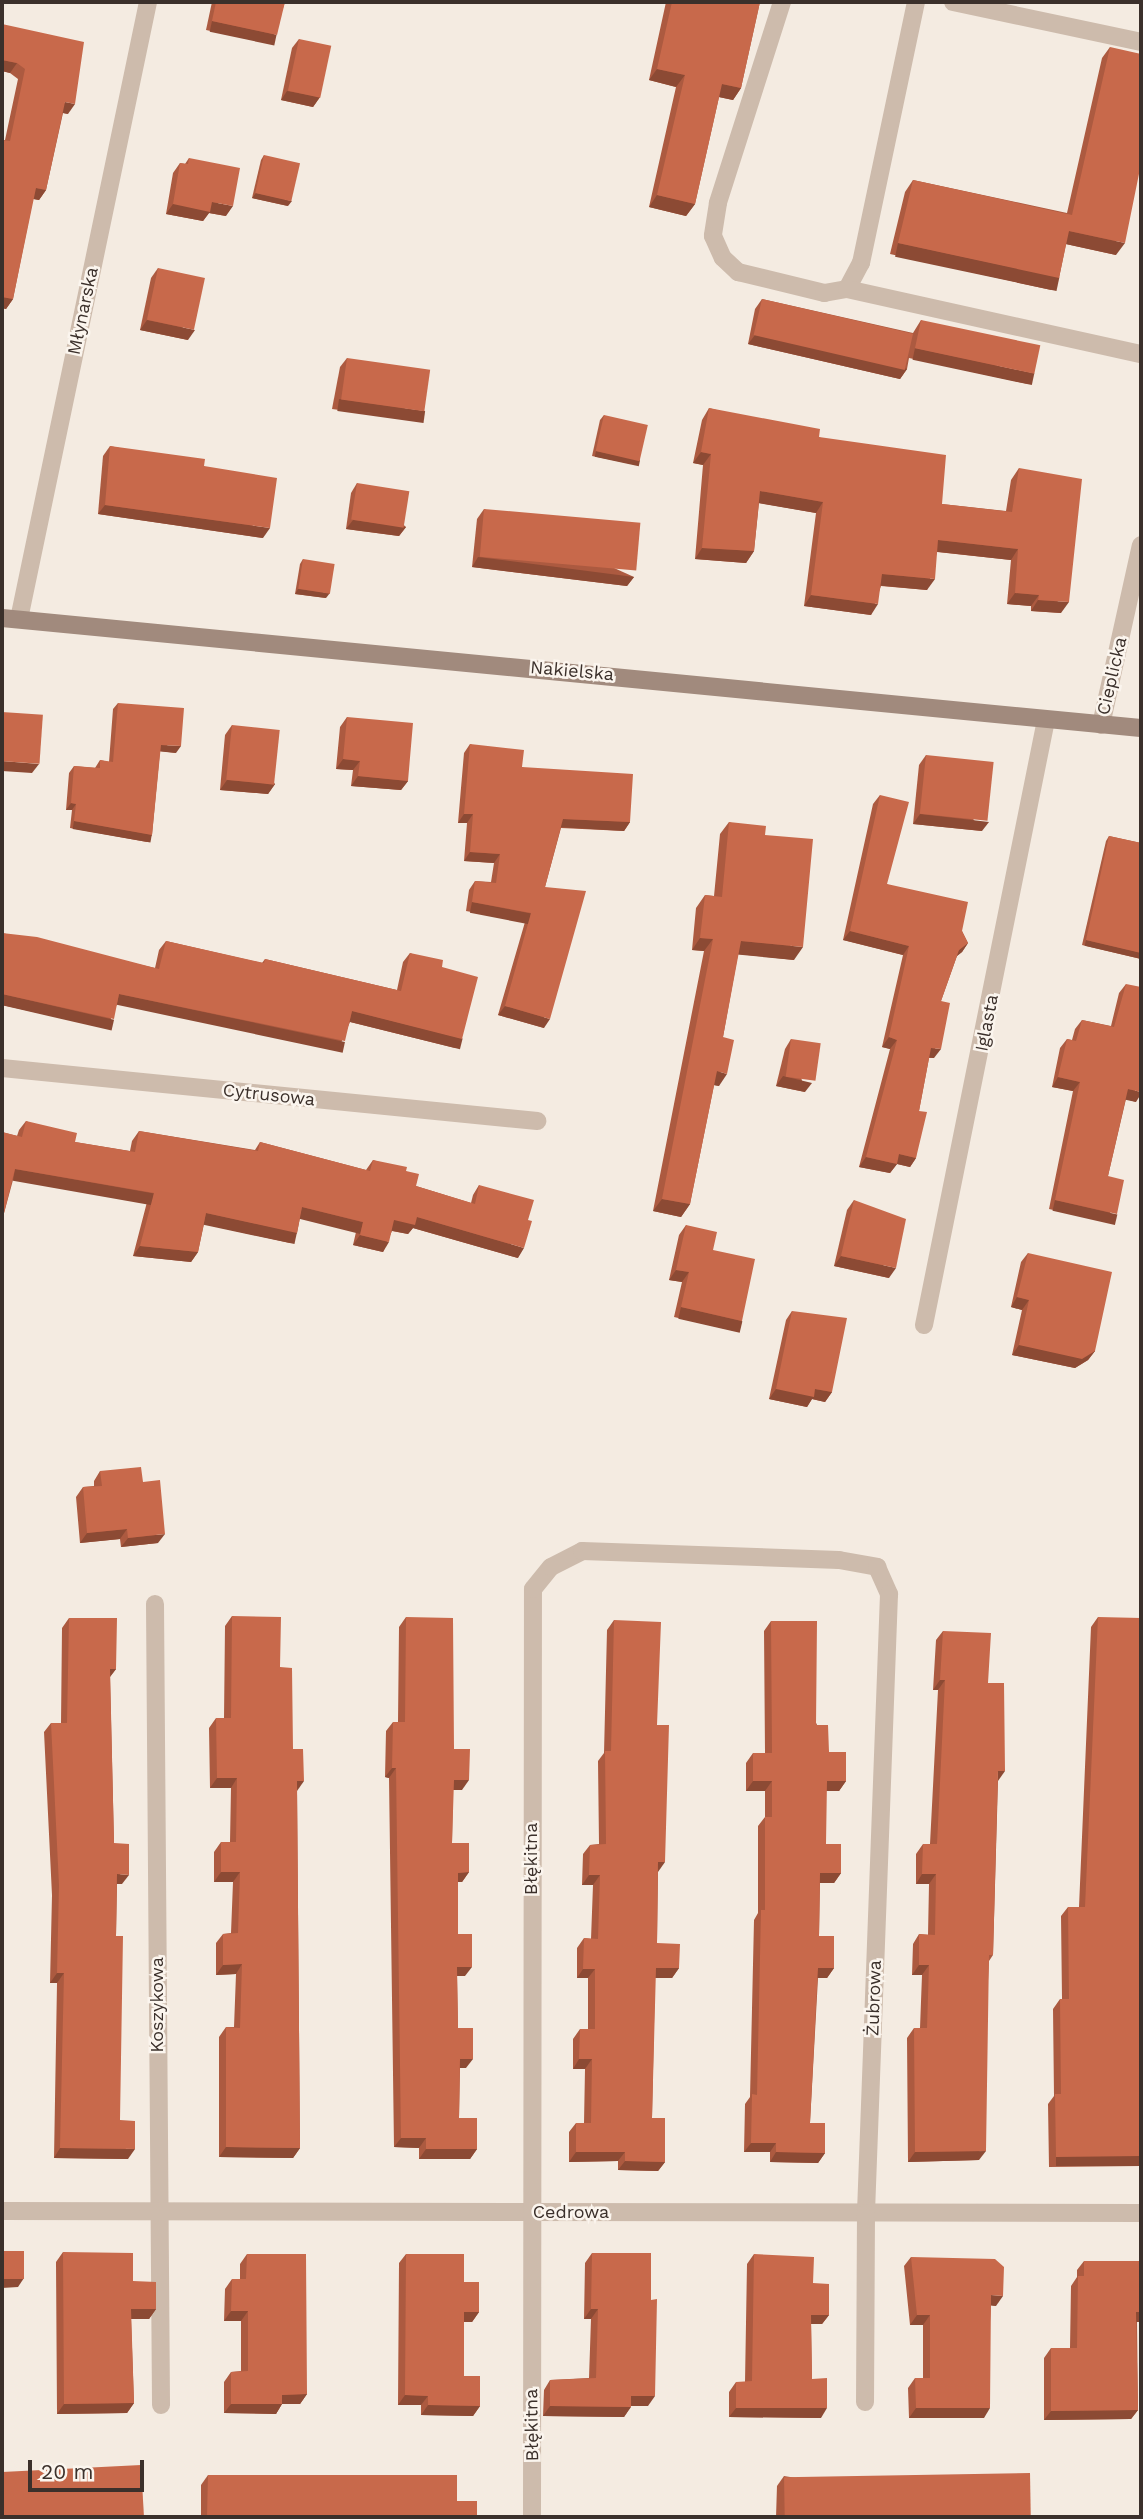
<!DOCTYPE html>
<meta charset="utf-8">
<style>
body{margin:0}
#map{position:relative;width:1143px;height:2519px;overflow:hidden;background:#f4ebe1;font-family:"Work Sans",sans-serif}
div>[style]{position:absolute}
.lane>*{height:18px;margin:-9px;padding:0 9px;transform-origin:9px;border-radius:9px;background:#cdbbac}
.street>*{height:18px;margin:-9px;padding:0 9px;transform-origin:9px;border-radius:9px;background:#cdbbac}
.secondary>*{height:18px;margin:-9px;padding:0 9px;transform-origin:9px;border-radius:9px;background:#a18a7d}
.wall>*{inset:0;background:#ac5a40}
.shaded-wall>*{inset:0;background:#8c4a34;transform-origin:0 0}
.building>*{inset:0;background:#c8694b;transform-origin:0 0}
span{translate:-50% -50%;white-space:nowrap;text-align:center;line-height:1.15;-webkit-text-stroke:5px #fbf5ee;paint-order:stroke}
.street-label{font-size:18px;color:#3b302b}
.frame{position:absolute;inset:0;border:4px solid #3b302b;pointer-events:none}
.scale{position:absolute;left:28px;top:2460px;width:116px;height:32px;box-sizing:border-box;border:4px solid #3b302b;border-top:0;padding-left:9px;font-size:21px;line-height:24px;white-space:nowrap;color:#3b302b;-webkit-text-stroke:5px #fbf5ee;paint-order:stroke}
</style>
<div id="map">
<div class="lane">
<i style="left:782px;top:2px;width:211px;rotate:107.7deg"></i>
<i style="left:718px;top:203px;width:33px;rotate:99deg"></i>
<i style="left:713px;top:236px;width:24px;rotate:66deg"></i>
<i style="left:723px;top:258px;width:21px;rotate:43deg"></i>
<i style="left:738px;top:272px;width:89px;rotate:13.7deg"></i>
<i style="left:824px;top:293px;width:23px;rotate:-10deg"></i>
<i style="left:847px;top:289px;width:30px;rotate:-62deg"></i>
<i style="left:861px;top:263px;width:267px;rotate:-78.1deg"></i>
<i style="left:953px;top:2px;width:192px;rotate:12deg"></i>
<i style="left:847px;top:289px;width:301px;rotate:12.5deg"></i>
</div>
<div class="street">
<i style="left:19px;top:619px;width:630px;rotate:-78.19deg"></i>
<i style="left:1101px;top:725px;width:184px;rotate:-77.5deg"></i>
<i style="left:2px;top:1068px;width:538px;rotate:5.66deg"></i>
<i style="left:924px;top:1325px;width:617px;rotate:-78.6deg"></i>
<i style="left:155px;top:1604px;width:801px;rotate:89.57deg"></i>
<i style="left:2px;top:2211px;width:1139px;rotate:0.1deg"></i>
<i style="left:532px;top:2517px;width:928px;rotate:-89.94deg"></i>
<i style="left:533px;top:1589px;width:28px;rotate:-51deg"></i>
<i style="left:551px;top:1567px;width:35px;rotate:-27deg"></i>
<i style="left:582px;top:1551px;width:257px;rotate:2deg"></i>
<i style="left:839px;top:1560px;width:39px;rotate:10deg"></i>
<i style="left:877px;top:1567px;width:30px;rotate:66deg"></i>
<i style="left:889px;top:1594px;width:619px;rotate:92.13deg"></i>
<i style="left:866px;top:2213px;width:189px;rotate:90.3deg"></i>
</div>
<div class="secondary">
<i style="left:2px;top:618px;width:1144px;rotate:5.52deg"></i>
</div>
<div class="wall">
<i style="clip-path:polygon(212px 2px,285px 2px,271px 44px,206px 30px)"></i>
<i style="clip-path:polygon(666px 2px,760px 2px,741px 88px,733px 100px,719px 97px,695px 204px,686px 216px,649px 207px,676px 87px,649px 80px)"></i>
<i style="clip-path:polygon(2px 24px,68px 114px,63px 113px,46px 190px,39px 200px,33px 199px,13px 299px,6px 309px,2px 308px,2px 140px,5px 140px,18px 79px,10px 73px,2px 71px)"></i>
<i style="clip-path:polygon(299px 39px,320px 97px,313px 107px,281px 100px,292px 48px)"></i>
<i style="clip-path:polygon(1110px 47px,1116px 255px,1066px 244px,1059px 278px,1051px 290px,890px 254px,905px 192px,913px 180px,1067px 213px,1102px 58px)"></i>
<i style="clip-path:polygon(264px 155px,288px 206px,252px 198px,261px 160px)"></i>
<i style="clip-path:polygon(189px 158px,226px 216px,209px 213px,203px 221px,166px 214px,173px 173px,180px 163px,185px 164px)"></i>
<i style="clip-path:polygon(158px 268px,188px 340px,140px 330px,151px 278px)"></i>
<i style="clip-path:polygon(762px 299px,913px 333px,921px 320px,1028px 384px,909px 358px,907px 369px,900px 379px,748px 344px,755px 309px)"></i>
<i style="clip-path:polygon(347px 358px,419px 421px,332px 409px,340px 367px)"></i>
<i style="clip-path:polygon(709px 408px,819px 437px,942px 504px,1006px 511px,1011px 480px,1019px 468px,1061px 613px,1031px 611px,1031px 606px,1007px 604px,1011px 560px,937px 552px,927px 590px,881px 586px,871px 615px,804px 606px,816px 513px,759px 503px,754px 551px,746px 563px,695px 559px,703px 465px,693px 463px,702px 420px)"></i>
<i style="clip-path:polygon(604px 415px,640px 460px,637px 465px,592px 456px,600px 420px)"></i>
<i style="clip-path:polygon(110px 446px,204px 466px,263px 538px,98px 514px,103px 456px)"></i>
<i style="clip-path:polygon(357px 483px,406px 527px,399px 536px,346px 529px,351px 493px)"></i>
<i style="clip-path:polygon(484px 509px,634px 577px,627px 586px,472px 567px,477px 519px)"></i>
<i style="clip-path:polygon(303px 559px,326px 598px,295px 594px,300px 564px)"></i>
<i style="clip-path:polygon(118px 703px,176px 753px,160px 751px,152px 835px,147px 842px,70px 828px,72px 810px,66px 810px,69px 773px,74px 766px,95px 768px,100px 760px,109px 762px,113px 709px)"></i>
<i style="clip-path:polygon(347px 717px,408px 781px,401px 790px,351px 786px,353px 770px,336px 769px,340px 727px)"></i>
<i style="clip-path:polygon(232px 725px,275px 784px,268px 794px,220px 790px,225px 735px)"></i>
<i style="clip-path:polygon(470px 744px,522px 767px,630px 822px,624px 831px,561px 828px,545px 887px,544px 1028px,498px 1015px,525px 922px,466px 911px,469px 890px,475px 881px,491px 882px,494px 863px,464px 861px,467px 823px,458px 823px,464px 753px)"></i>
<i style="clip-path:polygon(926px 755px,982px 831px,913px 824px,919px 765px)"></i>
<i style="clip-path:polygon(880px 795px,887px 884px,962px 931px,968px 943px,962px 952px,957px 956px,941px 1001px,934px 1058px,929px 1058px,919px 1111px,916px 1158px,910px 1167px,897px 1164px,890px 1173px,859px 1167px,890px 1049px,882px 1047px,903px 955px,843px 940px,873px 804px)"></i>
<i style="clip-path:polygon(729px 822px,765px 835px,794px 960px,738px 954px,723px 1037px,719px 1086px,714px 1085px,690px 1204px,681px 1217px,653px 1211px,704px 951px,692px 950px,696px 908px,705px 895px,714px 896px,720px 834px)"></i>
<i style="clip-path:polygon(1109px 836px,1141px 843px,1141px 959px,1082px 945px,1106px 841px)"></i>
<i style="clip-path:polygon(2px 933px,155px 968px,159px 950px,166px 941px,262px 963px,265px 959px,397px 990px,403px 962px,410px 953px,442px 967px,462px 1039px,455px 1048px,350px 1022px,338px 1050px,117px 1004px,107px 1028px,2px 1005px)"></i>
<i style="clip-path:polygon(1126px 984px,1136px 1102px,1126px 1099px,1108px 1176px,1111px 1223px,1049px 1209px,1073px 1091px,1052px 1087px,1060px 1048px,1067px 1039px,1072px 1040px,1075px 1029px,1082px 1020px,1111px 1026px,1119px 993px)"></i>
<i style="clip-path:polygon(791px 1039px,805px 1092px,776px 1086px,785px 1049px)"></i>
<i style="clip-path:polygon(26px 1121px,75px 1142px,130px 1151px,132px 1141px,139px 1131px,255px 1150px,260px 1142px,366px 1170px,373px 1160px,406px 1171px,416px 1186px,471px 1203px,473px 1195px,479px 1185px,518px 1258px,413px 1228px,408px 1234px,392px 1231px,383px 1252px,353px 1245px,356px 1232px,300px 1218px,297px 1233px,290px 1243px,204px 1224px,198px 1252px,191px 1262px,133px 1256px,147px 1202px,13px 1180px,3px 1217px,2px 1220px,2px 1132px,17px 1136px,19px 1130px)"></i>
<i style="clip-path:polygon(854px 1200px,889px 1278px,834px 1266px,847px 1210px)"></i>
<i style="clip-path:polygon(686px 1225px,713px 1250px,742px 1321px,735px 1331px,674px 1317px,682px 1282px,669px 1280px,679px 1235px)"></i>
<i style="clip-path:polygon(1028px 1253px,1095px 1351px,1088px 1360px,1075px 1368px,1012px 1355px,1022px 1310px,1011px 1307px,1021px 1262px)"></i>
<i style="clip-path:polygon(792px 1311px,832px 1392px,825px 1402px,812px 1399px,807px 1407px,769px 1399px,786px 1320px)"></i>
<i style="clip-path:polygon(100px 1471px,143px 1482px,158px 1543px,121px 1547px,120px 1539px,80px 1543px,76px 1497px,83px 1487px,94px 1486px,94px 1481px)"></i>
<i style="clip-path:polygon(232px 1616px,280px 1667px,297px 1791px,300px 2148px,293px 2158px,219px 2157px,219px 2037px,226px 2027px,234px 2027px,236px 1974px,216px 1975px,216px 1943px,223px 1934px,231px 1933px,233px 1882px,214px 1882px,214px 1852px,221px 1842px,230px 1842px,231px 1788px,210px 1788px,209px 1728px,216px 1718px,224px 1718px,225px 1626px)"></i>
<i style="clip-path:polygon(406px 1617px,454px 1749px,462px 1790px,453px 1790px,452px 1843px,469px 1872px,462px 1882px,458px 1882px,458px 1934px,465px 1976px,457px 1976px,458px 2028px,466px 2068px,460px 2068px,459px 2118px,477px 2149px,470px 2159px,419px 2159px,419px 2148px,394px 2147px,389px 1778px,385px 1777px,386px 1731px,393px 1722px,398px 1722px,399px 1627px)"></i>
<i style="clip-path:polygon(1098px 1617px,1141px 2166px,1049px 2167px,1048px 2104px,1054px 2096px,1053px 2009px,1060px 1999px,1062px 1999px,1061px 1916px,1068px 1907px,1079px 1907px,1091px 1627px)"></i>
<i style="clip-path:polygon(69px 1618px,116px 1669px,110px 1677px,114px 1843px,122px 1884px,117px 1884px,116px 1936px,120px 2120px,128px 2159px,54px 2158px,57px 1983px,50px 1983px,52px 1895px,44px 1732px,51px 1723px,61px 1723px,62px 1628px)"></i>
<i style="clip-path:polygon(614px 1620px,657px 1725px,658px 1872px,657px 1943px,679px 1968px,672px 1978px,655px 1978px,652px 2118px,665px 2162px,658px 2171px,618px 2170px,618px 2161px,569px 2162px,569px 2132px,576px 2123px,584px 2123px,585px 2069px,573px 2069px,573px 2039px,580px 2029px,588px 2029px,588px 1978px,577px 1978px,577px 1948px,584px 1938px,591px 1939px,593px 1885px,582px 1885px,583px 1854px,590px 1845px,599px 1844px,598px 1761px,604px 1753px,607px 1630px)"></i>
<i style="clip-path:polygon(771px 1621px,829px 1752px,846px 1781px,839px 1791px,826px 1791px,826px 1844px,841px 1873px,834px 1883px,820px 1883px,819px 1936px,834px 1968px,827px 1978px,818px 1978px,810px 2123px,825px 2153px,818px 2163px,770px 2162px,770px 2152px,744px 2152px,745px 2104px,750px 2097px,754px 1920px,758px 1913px,758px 1826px,765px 1817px,765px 1791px,746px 1791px,746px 1763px,753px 1753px,765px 1753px,764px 1631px)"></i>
<i style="clip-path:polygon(943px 1631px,988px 1683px,998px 1781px,993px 1955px,989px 1961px,979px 2160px,908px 2162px,907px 2038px,914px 2028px,920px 2028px,922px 1975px,912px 1975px,913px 1944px,919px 1934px,928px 1935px,929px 1884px,916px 1884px,916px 1854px,923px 1844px,930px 1844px,938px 1690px,933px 1690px,936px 1640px)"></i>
<i style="clip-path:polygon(63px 2252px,133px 2281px,156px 2309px,149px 2319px,131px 2319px,134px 2403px,127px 2413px,57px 2414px,56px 2262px)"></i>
<i style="clip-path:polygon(592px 2253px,648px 2406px,631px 2406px,624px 2417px,543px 2416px,544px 2390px,550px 2380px,589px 2378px,591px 2319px,584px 2319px,585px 2263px)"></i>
<i style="clip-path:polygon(247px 2254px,307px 2394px,300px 2404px,282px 2404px,276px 2414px,224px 2413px,224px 2382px,231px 2372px,241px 2371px,241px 2321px,224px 2321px,225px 2289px,232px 2279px,240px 2279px,240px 2264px)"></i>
<i style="clip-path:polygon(406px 2254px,464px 2282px,479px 2312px,472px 2322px,464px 2322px,464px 2376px,480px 2406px,473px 2416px,421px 2415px,421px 2405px,398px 2405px,399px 2263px)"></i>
<i style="clip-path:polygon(754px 2254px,813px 2283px,829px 2315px,822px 2324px,811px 2324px,812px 2379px,821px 2418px,729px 2417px,729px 2392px,736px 2382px,745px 2382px,747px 2264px)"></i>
<i style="clip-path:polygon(911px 2257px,996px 2306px,991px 2305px,984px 2418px,909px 2418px,908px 2388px,915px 2378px,923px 2378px,923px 2325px,910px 2325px,904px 2266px)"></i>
<i style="clip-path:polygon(1084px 2261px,1141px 2322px,1137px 2322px,1138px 2410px,1131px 2419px,1044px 2420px,1044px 2358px,1051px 2348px,1070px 2348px,1071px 2286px,1077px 2277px,1077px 2270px)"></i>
<i style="clip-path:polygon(208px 2475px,457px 2501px,477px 2517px,201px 2517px,201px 2485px)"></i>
<i style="clip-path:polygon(784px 2476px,1031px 2517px,776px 2517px,777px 2486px)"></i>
</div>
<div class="shaded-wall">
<i style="left:212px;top:21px;width:66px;height:11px;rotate:12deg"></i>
<i style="clip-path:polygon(2px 60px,17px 63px,10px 73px,2px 71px)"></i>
<i style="clip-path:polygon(657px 69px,685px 75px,676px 87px,649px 80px)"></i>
<i style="clip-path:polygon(722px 84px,741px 88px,733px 100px,714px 96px)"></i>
<i style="clip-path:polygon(287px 91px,320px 97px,313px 107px,281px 100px)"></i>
<i style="clip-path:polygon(65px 102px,75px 104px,68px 114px,58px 112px)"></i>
<i style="clip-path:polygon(36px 188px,46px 190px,39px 200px,29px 198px)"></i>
<i style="clip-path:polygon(256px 193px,292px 201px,288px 206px,252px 198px)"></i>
<i style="clip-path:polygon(657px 195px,695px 204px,686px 216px,649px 207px)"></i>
<i style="clip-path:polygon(212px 202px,233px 206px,226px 216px,209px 213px,203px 221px,166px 214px,173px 204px)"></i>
<i style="clip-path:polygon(1069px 231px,1125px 243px,1116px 255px,1061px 243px)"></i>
<i style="left:898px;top:243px;width:165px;height:14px;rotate:12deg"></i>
<i style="clip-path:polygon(2px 297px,13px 299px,6px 309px,2px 308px)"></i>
<i style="clip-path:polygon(147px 320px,195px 330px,188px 340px,140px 330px)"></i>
<i style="clip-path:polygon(755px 335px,907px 369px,900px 379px,748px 344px)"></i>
<i style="left:915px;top:348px;width:122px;height:12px;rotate:12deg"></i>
<i style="left:339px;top:399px;width:87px;height:12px;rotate:8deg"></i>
<i style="left:596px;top:451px;width:45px;height:6px;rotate:12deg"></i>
<i style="clip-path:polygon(701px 452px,711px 454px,703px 465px,693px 463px)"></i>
<i style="clip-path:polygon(760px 491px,823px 502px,816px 513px,752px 502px)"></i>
<i style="clip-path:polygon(105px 505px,270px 528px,263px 538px,98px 514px)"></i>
<i style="clip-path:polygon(353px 520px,406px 527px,399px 536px,346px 529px)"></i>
<i style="clip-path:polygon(938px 540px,1018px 549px,1011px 560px,930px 551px)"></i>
<i style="clip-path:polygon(702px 548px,754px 551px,746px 563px,695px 559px)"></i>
<i style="clip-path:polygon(478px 557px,634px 577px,627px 586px,472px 567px)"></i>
<i style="clip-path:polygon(882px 574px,935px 579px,927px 590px,874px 585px)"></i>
<i style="clip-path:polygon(298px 589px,330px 593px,326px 598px,295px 594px)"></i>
<i style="clip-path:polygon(1015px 593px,1039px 595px,1031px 606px,1007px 604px)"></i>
<i style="clip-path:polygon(811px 595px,878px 604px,871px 615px,804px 606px)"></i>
<i style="clip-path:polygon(1038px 600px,1069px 602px,1061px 613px,1031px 611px)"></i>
<i style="clip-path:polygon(161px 745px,181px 746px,176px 753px,156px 751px)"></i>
<i style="clip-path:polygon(343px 759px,360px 761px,353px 770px,336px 769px)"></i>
<i style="clip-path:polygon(2px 761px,39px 764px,32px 773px,2px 771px)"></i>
<i style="clip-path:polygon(358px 776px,408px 781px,401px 790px,351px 786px)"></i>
<i style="clip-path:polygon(227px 780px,275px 784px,268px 794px,220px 790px)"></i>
<i style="clip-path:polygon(71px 803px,76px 804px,72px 810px,66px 810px)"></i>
<i style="clip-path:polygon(464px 814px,473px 814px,467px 823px,458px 823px)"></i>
<i style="clip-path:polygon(920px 814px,989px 822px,982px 831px,913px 824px)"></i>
<i style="clip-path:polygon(563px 819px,630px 822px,624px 831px,557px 827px)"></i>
<i style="left:74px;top:821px;width:79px;height:8px;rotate:10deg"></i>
<i style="clip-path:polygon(470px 852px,500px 854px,494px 863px,464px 861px)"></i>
<i style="left:472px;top:902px;width:60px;height:11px;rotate:11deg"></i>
<i style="clip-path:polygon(850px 931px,909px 946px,903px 955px,843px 940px)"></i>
<i style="clip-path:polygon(700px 938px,713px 939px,704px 951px,692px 950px)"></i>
<i style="left:1086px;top:940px;width:57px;height:6px;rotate:13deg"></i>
<i style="clip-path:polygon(741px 941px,803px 947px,794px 960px,732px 954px)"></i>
<i style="clip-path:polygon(968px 943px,962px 952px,953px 959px,959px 950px)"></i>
<i style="left:2px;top:994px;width:115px;height:11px;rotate:13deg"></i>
<i style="left:119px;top:994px;width:231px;height:11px;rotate:12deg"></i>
<i style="clip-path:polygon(505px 1006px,550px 1019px,544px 1028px,498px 1015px)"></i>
<i style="left:352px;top:1011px;width:114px;height:11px;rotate:14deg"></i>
<i style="clip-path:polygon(889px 1037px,897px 1040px,890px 1049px,882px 1047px)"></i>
<i style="clip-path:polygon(931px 1048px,941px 1049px,934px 1058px,925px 1057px)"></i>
<i style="clip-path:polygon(717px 1071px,727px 1074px,719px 1086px,708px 1084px)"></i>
<i style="clip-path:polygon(783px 1076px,812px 1083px,805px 1092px,776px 1086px)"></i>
<i style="clip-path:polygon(1058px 1077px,1080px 1082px,1073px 1091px,1052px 1087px)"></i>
<i style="clip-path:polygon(1128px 1089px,1141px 1092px,1141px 1094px,1136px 1102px,1122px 1099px)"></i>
<i style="clip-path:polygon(899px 1154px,916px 1158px,910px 1167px,893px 1163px)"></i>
<i style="clip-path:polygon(866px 1157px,897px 1164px,890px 1173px,859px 1167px)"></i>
<i style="left:15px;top:1169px;width:141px;height:12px;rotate:10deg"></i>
<i style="clip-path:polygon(662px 1199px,690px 1204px,681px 1217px,653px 1211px)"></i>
<i style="left:1055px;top:1200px;width:64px;height:11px;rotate:13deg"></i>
<i style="left:302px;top:1207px;width:63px;height:12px;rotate:14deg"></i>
<i style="left:206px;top:1213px;width:93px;height:12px;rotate:12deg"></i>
<i style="clip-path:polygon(417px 1217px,524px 1248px,518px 1258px,413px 1228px,408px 1234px,388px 1230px,394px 1220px)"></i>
<i style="clip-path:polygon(360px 1235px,389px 1242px,383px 1252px,353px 1245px)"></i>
<i style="clip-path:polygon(140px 1246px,198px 1252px,191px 1262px,133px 1256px)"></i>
<i style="clip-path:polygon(841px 1256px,896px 1268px,889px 1278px,834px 1266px)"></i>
<i style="clip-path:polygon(676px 1270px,689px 1272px,682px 1282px,669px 1280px)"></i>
<i style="clip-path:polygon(1017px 1297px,1029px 1300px,1022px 1310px,1011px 1307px)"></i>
<i style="left:681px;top:1307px;width:63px;height:12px;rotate:13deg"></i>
<i style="clip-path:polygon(1019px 1345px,1095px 1351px,1088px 1360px,1075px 1368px,1012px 1355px)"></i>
<i style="clip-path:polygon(776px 1389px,815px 1389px,832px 1392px,825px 1402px,812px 1399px,807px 1407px,769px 1399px)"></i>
<i style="clip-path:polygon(127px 1529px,120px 1539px,80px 1543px,87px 1533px)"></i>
<i style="clip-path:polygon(165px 1534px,158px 1543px,121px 1547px,128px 1538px)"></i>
<i style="clip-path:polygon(110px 1669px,116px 1669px,109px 1678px)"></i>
<i style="clip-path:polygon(940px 1680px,945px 1680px,938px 1690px,933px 1690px)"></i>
<i style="clip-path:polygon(392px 1768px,396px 1768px,389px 1778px,385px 1777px)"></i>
<i style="clip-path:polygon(998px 1771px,1005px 1771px,998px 1781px)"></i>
<i style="clip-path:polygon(217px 1778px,237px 1778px,231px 1788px,210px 1788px)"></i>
<i style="clip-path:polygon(454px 1780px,469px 1780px,462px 1790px,447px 1790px)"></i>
<i style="clip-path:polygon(297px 1781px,304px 1781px,297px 1791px,290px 1791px)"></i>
<i style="clip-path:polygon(753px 1781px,772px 1781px,765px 1791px,746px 1791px)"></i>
<i style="clip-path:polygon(827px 1781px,846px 1781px,839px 1791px,820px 1791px)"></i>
<i style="clip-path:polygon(658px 1862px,665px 1862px,658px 1872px,651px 1872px)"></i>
<i style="clip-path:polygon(221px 1872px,240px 1872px,233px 1882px,214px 1882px)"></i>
<i style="clip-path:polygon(469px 1872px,462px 1882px,451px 1882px,458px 1873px)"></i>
<i style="clip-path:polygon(820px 1873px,841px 1873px,834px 1883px,813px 1883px)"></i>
<i style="clip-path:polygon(117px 1874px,129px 1875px,122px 1884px,110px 1884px)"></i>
<i style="clip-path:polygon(922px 1874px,936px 1874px,929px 1884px,916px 1884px)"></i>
<i style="clip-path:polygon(589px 1875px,600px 1875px,593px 1885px,582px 1885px)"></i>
<i style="clip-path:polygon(242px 1964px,236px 1974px,216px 1975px,223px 1965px)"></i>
<i style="clip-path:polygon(919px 1965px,929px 1965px,922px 1975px,912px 1975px)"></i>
<i style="clip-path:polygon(457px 1967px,472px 1967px,465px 1976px,450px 1976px)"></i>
<i style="clip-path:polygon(656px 1968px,679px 1968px,672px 1978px,649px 1978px)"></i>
<i style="clip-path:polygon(818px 1968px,834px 1968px,827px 1978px,811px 1978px)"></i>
<i style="clip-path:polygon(583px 1969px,595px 1969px,588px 1978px,577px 1978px)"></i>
<i style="clip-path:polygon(57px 1973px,64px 1973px,57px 1983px,50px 1983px)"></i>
<i style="clip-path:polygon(460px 2059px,473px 2059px,466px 2068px,454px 2068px)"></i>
<i style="clip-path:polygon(579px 2059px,592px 2059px,585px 2069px,573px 2069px)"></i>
<i style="clip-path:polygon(401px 2138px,426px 2138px,419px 2148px,394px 2147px)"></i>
<i style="clip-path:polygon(751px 2143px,776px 2143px,770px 2152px,744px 2152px)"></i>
<i style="clip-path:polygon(226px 2147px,300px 2148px,293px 2158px,219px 2157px)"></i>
<i style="clip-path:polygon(60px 2148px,135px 2149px,128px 2159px,54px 2158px)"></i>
<i style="clip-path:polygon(426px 2149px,477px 2149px,470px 2159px,419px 2159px)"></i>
<i style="clip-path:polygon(986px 2151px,979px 2160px,908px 2162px,915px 2152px)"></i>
<i style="clip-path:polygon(576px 2152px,625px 2152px,618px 2161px,569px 2162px)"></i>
<i style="clip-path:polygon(776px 2152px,825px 2153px,818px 2163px,770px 2162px)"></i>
<i style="left:1141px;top:2156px;width:10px;height:85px;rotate:90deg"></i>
<i style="clip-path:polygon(625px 2161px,665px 2162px,658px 2171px,618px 2170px)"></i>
<i style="clip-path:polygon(24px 2278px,18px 2287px,2px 2288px,2px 2279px)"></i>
<i style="clip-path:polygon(991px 2295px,1003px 2296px,996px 2306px,985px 2305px)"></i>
<i style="clip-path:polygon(131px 2309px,156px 2309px,149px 2319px,124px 2319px)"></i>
<i style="clip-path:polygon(591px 2309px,598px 2309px,591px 2319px,584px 2319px)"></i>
<i style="clip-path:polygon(231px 2311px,248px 2311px,241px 2321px,224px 2321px)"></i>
<i style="clip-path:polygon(464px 2312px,479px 2312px,472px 2322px,458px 2322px)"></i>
<i style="clip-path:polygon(1136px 2312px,1141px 2312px,1141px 2322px,1130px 2322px)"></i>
<i style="clip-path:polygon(811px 2315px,829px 2315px,822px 2324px,804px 2324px)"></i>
<i style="clip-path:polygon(917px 2315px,930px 2315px,923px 2325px,910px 2325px)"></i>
<i style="clip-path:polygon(307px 2394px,300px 2404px,282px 2404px,276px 2414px,224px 2413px,231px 2404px,282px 2395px)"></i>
<i style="clip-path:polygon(405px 2395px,428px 2396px,421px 2405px,398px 2405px)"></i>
<i style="clip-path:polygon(631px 2396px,655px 2396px,648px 2406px,624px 2406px)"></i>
<i style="clip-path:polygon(134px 2403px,127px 2413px,57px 2414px,64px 2404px)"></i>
<i style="clip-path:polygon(428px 2405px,480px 2406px,473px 2416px,421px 2415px)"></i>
<i style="clip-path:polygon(550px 2406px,631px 2407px,624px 2417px,543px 2416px)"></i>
<i style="clip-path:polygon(736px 2408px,827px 2408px,821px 2418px,729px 2417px)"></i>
<i style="clip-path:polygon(916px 2408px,990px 2408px,984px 2418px,909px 2418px)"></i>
<i style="clip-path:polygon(1138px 2410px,1131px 2419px,1044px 2420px,1051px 2411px)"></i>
</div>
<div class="building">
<i style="clip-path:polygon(216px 2px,285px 2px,277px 35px,212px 21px)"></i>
<i style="clip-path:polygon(672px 2px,760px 2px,741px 88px,722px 84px,695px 204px,657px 195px,685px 75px,657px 69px)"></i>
<i style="clip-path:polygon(2px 24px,84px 42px,75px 104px,65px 102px,46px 190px,36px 188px,13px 299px,2px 297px,2px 140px,10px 141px,25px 69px,17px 63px,2px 60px)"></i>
<i style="left:299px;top:39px;width:33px;height:53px;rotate:12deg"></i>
<i style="clip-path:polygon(1110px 47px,1141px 54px,1141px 164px,1125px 243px,1069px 231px,1059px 278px,898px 243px,913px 180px,1072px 215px)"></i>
<i style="left:264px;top:155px;width:37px;height:39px;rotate:13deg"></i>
<i style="clip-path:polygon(189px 158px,240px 168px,233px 206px,212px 202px,210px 212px,173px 204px,180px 163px,188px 164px)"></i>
<i style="left:158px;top:268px;width:48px;height:53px;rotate:12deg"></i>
<i style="left:762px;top:299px;width:155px;height:37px;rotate:13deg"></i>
<i style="left:921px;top:320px;width:122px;height:29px;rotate:12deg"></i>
<i style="left:347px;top:358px;width:84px;height:42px;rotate:8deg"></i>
<i style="clip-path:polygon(709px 408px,820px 429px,819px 437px,946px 455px,942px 504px,1012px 512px,1019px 468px,1082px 479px,1069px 602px,1038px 600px,1039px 595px,1015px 593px,1018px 549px,938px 540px,935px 579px,882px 574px,878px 604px,811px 595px,823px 502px,760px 491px,754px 551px,702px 548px,711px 454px,701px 452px)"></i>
<i style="left:604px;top:415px;width:45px;height:37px;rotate:13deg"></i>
<i style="clip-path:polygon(110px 446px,205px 459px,204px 466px,277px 478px,270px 528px,105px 505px)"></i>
<i style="left:357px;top:483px;width:53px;height:37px;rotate:9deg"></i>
<i style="left:484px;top:509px;width:157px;height:48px;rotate:5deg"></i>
<i style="left:303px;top:559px;width:32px;height:30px;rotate:9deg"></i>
<i style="clip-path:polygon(118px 703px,184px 708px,181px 746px,161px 745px,152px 835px,74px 821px,76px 804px,71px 803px,74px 766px,100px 768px,100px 760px,113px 762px)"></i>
<i style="left:2px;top:712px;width:41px;height:49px;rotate:4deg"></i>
<i style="clip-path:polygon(347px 717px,413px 723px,408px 781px,358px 776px,360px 761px,343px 759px)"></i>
<i style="left:232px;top:725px;width:48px;height:55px;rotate:6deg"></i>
<i style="clip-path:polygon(470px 744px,524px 750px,522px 767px,633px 774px,630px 822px,563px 819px,545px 887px,586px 891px,550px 1019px,505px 1006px,531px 913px,472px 902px,475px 881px,496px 883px,500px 854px,470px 852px,473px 814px,464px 814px)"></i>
<i style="left:926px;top:755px;width:68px;height:59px;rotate:6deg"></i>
<i style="clip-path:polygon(880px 795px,909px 802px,887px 884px,968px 902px,962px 931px,968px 943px,959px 950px,941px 1001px,950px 1003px,941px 1049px,931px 1048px,919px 1111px,927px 1112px,916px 1158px,899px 1154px,897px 1164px,866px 1157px,897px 1040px,889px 1037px,909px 946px,850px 931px)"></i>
<i style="clip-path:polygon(729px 822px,766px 826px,765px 835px,813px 839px,803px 947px,741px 941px,723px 1037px,734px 1040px,727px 1074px,717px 1071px,690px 1204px,662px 1199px,713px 939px,700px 938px,705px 895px,722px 897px)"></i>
<i style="clip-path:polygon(1109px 836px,1141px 843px,1141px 953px,1086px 940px)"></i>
<i style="clip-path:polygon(2px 933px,37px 937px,159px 969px,166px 941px,264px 963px,265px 959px,401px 991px,410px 953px,443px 960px,442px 967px,478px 977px,462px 1039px,352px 1011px,345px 1041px,119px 994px,114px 1019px,2px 994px)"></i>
<i style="clip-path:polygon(1126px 984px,1141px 987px,1141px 1092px,1128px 1089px,1108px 1176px,1124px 1180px,1117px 1214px,1055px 1200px,1080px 1082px,1058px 1077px,1067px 1039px,1076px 1041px,1082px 1020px,1114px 1027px)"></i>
<i style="left:791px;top:1039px;width:30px;height:38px;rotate:8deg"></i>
<i style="clip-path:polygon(26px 1121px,77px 1133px,75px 1142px,135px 1152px,139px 1131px,258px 1151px,260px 1142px,370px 1171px,373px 1160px,407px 1167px,406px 1171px,419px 1174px,416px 1186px,475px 1204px,479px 1185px,534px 1200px,528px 1220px,532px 1221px,524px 1248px,417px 1217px,415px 1225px,394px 1220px,389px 1242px,360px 1235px,363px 1222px,302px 1207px,297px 1233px,206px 1213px,198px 1252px,140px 1246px,154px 1193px,15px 1169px,3px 1217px,2px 1217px,2px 1132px,22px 1137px)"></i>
<i style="clip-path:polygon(854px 1200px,906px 1219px,896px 1268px,841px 1256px)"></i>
<i style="clip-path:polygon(686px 1225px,717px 1232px,713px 1250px,755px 1259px,742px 1321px,681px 1307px,689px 1272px,676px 1270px)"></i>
<i style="clip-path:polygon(1028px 1253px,1112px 1272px,1095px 1351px,1082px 1359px,1019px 1345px,1029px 1300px,1017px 1297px)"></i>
<i style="clip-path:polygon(792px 1311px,847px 1318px,832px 1392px,815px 1389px,814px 1397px,776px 1389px)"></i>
<i style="clip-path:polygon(141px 1467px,143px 1482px,160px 1480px,165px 1534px,128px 1538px,127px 1529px,87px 1533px,83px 1487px,102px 1486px,100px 1471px)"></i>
<i style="clip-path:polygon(232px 1616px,281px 1617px,280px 1667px,292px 1668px,293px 1749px,303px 1749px,304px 1781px,297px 1781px,300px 2148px,226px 2147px,226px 2027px,240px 2028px,242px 1964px,223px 1965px,223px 1934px,238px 1933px,240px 1872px,221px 1872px,221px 1842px,236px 1842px,237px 1778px,217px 1778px,216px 1718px,231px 1718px)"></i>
<i style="clip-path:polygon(406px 1617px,453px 1618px,454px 1749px,470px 1749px,469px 1780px,454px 1780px,452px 1843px,469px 1843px,469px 1872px,458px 1873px,458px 1934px,472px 1934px,472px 1967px,457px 1967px,458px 2028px,473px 2028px,473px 2059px,460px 2059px,459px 2118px,477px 2118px,477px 2149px,426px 2149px,426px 2138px,401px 2138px,396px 1768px,392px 1768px,393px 1722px,405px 1722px)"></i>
<i style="clip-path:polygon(1098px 1617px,1141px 1618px,1141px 2156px,1056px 2157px,1055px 2094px,1061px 2094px,1060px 1999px,1069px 1999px,1068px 1907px,1085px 1907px)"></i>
<i style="clip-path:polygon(69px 1618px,117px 1618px,116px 1669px,110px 1669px,114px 1843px,129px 1844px,129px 1875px,117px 1874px,116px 1936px,123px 1936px,120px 2120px,135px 2121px,135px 2149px,60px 2148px,64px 1973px,57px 1973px,59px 1885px,51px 1723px,67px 1723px)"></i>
<i style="clip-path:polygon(614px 1620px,661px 1622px,657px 1725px,669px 1725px,665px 1862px,658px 1862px,657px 1943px,680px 1944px,679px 1968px,656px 1968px,652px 2118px,665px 2118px,665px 2162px,625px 2161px,625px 2152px,576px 2152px,576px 2123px,591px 2123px,592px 2059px,579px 2059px,580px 2029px,595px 2029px,595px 1969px,583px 1969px,584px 1938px,598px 1939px,600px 1875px,589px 1875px,590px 1845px,606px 1844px,605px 1751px,611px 1751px)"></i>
<i style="clip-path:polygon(771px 1621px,817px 1621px,816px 1725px,828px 1725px,829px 1752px,846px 1752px,846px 1781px,827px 1781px,826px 1844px,841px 1844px,841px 1873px,820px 1873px,819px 1936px,834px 1936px,834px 1968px,818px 1968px,810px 2123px,825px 2123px,825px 2153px,776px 2152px,776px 2143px,751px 2143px,752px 2094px,757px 2095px,761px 1910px,765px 1910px,765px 1817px,772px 1817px,772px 1781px,753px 1781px,753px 1753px,772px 1753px)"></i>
<i style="clip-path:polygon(943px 1631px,991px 1633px,988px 1683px,1004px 1683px,1005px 1771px,998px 1771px,993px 1955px,989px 1955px,986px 2151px,915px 2152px,914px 2028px,927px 2028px,929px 1965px,919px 1965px,919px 1934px,935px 1935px,936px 1874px,922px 1874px,923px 1844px,937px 1844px,945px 1680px,940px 1680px)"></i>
<i style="left:2px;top:2251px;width:22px;height:28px"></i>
<i style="clip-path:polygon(63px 2252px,133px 2253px,133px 2281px,156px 2282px,156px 2309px,131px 2309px,134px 2403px,64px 2404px)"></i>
<i style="clip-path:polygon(592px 2253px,651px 2253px,651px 2300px,657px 2299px,655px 2396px,631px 2396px,631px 2407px,550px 2406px,550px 2380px,596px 2378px,598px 2309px,591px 2309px)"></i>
<i style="clip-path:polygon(247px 2254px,306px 2254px,307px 2394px,282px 2395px,282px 2404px,231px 2404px,231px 2372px,248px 2371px,248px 2311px,231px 2311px,232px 2279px,246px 2279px)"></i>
<i style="clip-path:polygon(406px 2254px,464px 2254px,464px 2282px,479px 2282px,479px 2312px,464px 2312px,464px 2376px,480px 2376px,480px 2406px,428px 2405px,428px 2396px,405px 2395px)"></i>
<i style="clip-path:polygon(754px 2254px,814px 2257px,813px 2283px,829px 2284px,829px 2315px,811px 2315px,812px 2379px,827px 2378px,827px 2408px,736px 2408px,736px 2382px,752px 2381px)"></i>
<i style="clip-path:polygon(911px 2257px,995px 2259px,1004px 2267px,1003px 2296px,991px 2295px,990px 2408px,916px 2408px,915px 2378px,930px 2378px,930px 2315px,917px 2315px)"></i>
<i style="clip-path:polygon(1084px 2261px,1141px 2261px,1141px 2312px,1136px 2312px,1138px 2410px,1051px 2411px,1051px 2348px,1077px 2348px,1078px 2276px,1084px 2276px)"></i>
<i style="clip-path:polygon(141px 2465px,144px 2517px,2px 2517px,2px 2472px)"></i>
<i style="left:1030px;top:2473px;width:44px;height:246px;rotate:89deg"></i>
<i style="clip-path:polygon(208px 2475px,457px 2475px,457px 2501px,477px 2501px,477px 2517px,207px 2517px)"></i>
</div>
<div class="street-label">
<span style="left:83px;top:311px;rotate:-78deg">Młynarska</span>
<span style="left:572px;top:671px;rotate:5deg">Nakielska</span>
<span style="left:1112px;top:676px;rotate:-77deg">Cieplicka</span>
<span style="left:987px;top:1023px;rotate:-79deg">Iglasta</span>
<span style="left:269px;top:1095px;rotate:6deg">Cytrusowa</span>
<span style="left:531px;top:1859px;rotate:-90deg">Błękitna</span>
<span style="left:874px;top:1998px;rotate:-88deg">Żubrowa</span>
<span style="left:157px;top:2005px;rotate:-90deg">Koszykowa</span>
<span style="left:571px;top:2212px">Cedrowa</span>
<span style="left:532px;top:2425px;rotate:-91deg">Błękitna</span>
</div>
<div class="frame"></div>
<div class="scale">20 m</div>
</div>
